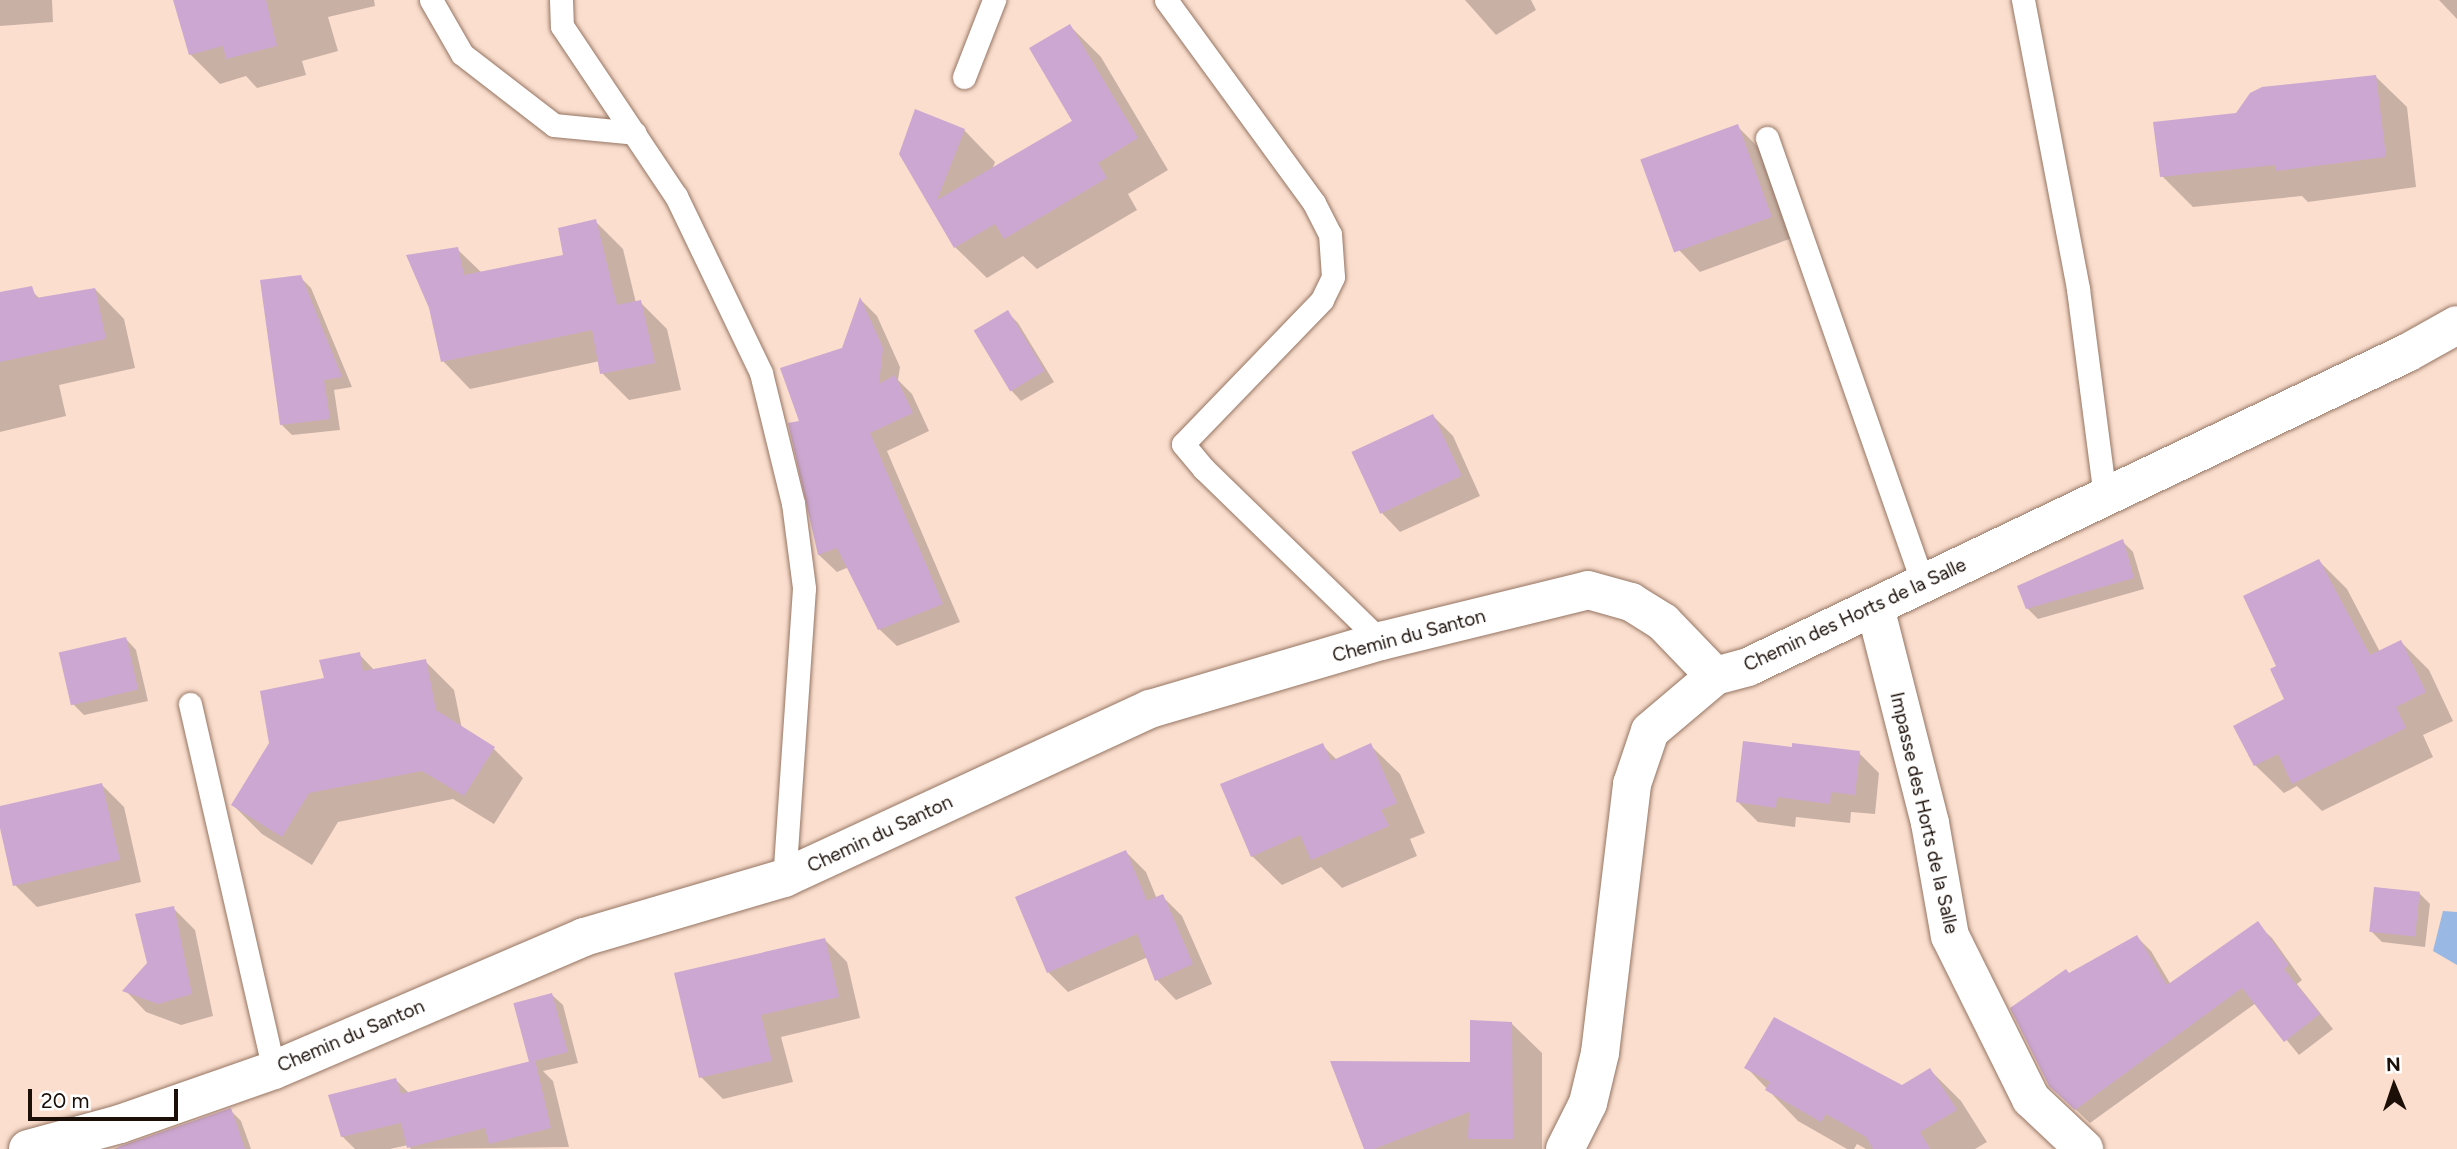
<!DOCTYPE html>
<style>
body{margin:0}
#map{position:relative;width:2457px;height:1149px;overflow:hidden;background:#fbdece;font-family:Figtree,sans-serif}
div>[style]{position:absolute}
.water>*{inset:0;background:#9ab8e4}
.shadow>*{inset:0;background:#0003}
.building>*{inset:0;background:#cba7d1;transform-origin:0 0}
.roads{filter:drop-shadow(0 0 2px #957563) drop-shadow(0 0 2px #957563)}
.service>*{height:23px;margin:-11.5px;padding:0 11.5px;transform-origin:11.5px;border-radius:11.5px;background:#fff}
.minor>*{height:38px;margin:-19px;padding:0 19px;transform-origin:19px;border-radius:19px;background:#fff}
span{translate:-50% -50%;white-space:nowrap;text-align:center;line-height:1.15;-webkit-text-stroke:6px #fff;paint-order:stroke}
.street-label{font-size:19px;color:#1b0f08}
.north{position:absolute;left:2359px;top:1051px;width:70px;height:70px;-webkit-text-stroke:5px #fff;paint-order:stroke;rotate:358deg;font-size:19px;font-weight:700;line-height:28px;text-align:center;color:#1b0f08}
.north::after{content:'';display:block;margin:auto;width:24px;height:32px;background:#1b0f08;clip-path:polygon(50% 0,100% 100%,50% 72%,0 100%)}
.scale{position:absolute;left:28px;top:1089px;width:150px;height:32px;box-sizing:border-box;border:4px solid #1b0f08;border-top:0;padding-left:9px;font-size:21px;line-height:24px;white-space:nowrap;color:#1b0f08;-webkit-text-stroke:5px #fff;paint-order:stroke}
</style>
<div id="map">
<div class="water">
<i style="clip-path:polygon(2443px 911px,2457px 912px,2457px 965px,2433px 951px)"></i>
</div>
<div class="shadow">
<i style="clip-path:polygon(0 0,52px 0,53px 22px,0 26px)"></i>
<i style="clip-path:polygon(175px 0,374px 0,375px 6px,328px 17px,338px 51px,302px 61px,306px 75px,257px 88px,246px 76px,220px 84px,190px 54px)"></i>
<i style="clip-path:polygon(1465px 0,1531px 0,1536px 10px,1496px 35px)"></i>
<i style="clip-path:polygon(2457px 0,2457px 19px,2439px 0)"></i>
<i style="clip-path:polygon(1070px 26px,1101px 57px,1168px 170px,1128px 194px,1137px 210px,1037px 269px,1023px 256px,987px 278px,955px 247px,901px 154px,964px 130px,995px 162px,992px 170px,1075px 122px)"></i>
<i style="clip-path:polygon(2376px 77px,2407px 107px,2416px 187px,2308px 202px,2302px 196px,2193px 207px,2162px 176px,2237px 115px)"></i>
<i style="clip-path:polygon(1737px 126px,1759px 148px,1792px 238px,1700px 272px,1679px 250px)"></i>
<i style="clip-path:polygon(595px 221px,623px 249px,636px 303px,640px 302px,667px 329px,681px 390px,629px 400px,602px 373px,600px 361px,470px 389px,443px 361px,457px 249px,482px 273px,566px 257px)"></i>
<i style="clip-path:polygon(300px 277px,311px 288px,352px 387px,334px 390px,340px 430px,292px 435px,281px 424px)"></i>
<i style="clip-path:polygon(95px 289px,124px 319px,135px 368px,59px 385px,66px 416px,0 432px,0 299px,33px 292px,40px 299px)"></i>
<i style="clip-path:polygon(861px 300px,877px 316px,900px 367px,898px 380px,912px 394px,929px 431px,887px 451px,960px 622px,897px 646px,879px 629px,849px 567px,837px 572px,819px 555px,790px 425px,801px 423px,843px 349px)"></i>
<i style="clip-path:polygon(1007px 312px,1018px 323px,1054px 382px,1021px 401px,1011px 390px,975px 331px)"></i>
<i style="clip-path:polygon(1433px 416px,1453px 436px,1480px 496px,1400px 532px,1381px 512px,1353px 453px)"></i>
<i style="clip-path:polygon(2122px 541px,2133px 552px,2144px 589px,2038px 619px,2027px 608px)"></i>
<i style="clip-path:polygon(2319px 561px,2347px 589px,2380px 652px,2401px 642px,2429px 670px,2453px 721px,2423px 735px,2433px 757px,2322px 811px,2297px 786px,2284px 793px,2255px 765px,2287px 700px,2279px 667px)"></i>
<i style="clip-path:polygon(126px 639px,136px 650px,148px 701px,84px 715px,73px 704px)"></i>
<i style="clip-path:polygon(359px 654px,375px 671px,425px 661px,454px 690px,462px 729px,494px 749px,523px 778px,494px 824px,453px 799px,338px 822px,312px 865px,262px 834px,233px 805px,326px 680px)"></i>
<i style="clip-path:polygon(1322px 745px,1337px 760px,1370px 745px,1400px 774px,1425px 833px,1410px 839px,1417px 856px,1342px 888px,1321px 867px,1282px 885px,1252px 856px)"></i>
<i style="clip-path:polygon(1859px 753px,1879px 773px,1875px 814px,1851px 812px,1850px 823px,1796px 817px,1795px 827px,1758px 822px,1738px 802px)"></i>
<i style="clip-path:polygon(102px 785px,124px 807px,141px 882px,37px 907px,15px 885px,0 808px)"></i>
<i style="clip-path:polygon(1126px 852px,1146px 872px,1157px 899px,1162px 896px,1182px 916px,1212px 984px,1176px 1000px,1157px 980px,1148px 957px,1068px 992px,1048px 972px)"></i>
<i style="clip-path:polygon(2419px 893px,2430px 904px,2425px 947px,2382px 942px,2371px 931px)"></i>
<i style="clip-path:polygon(173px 908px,195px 930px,213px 1016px,181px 1025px,146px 1012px,125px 990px,148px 964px)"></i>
<i style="clip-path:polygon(2257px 924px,2272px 938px,2302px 980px,2297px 984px,2333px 1029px,2299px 1055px,2256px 1003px,2090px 1123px,2066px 1100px,2070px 975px,2137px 937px,2151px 951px,2171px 985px)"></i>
<i style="clip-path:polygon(825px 940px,847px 962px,860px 1018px,781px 1037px,793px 1082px,723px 1099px,701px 1077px)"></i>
<i style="clip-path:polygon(552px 995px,563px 1005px,578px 1063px,543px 1071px,553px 1081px,569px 1147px,411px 1149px,408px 1145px,390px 1149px,355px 1149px,342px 1136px,396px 1080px,409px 1093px,531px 1063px,529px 1061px)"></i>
<i style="clip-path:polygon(1511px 1023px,1542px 1053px,1542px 1149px,1366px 1149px,1471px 1064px)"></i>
<i style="clip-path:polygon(1746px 1067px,1903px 1087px,1930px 1070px,1961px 1101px,1987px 1142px,1975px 1149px,1866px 1149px,1857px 1144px,1854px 1149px,1847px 1149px,1798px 1121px)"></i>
<i style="clip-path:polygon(230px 1110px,241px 1121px,251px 1149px,113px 1149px)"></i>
</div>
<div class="building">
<i style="clip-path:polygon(173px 0,266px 0,277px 46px,226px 59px,223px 46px,189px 55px)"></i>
<i style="clip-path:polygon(1070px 24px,1138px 138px,1098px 163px,1107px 178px,1004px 239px,995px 224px,954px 248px,899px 154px,915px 109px,965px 129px,937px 200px,1072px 121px,1029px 48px)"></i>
<i style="clip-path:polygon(2376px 75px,2386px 157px,2276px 171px,2275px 165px,2160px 177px,2153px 122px,2236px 113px,2250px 93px,2262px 87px)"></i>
<i style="left:1738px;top:124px;width:99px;height:104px;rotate:70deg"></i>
<i style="clip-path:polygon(596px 219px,617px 305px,641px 300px,655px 363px,600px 374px,592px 330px,441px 362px,429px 308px,406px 255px,458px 247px,464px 275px,563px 255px,558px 228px)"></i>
<i style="clip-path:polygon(301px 275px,342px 377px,324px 380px,330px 419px,280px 425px,260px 280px)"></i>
<i style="clip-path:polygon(32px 286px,36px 298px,95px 288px,106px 339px,0 362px,0 292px)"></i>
<i style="clip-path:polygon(860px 297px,883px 348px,879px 384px,895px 375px,913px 413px,870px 433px,943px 604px,878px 630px,837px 548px,818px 555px,788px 423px,799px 421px,780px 368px,842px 348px)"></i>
<i style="left:1008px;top:310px;width:71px;height:40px;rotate:59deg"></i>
<i style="left:1433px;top:414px;width:68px;height:90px;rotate:65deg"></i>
<i style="clip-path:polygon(2123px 539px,2134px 578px,2026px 609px,2017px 586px)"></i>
<i style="clip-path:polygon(2319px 559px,2370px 655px,2401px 640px,2426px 692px,2396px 707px,2406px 728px,2292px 784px,2278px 754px,2254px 766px,2233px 726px,2284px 699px,2270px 669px,2276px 666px,2243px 596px)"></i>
<i style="left:126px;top:637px;width:54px;height:69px;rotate:77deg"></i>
<i style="clip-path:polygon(360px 652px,363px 671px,426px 659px,436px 710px,495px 747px,464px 796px,422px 771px,309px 793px,282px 837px,231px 805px,269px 743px,260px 691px,324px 678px,319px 660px)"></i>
<i style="clip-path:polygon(1743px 741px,1792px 747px,1792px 743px,1860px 751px,1855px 795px,1831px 792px,1830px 804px,1777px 797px,1776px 808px,1736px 802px)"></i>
<i style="clip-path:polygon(1323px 743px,1331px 761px,1371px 743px,1397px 803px,1381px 810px,1389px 826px,1311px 860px,1300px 835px,1251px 857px,1220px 784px)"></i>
<i style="clip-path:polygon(102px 783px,120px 860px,13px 886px,0 828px,0 806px)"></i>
<i style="clip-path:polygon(1126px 850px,1147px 901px,1163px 894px,1193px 964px,1155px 981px,1137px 934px,1047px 973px,1015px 897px)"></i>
<i style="left:2374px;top:887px;width:46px;height:45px;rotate:6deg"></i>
<i style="clip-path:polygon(174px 906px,192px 994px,158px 1004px,122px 991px,147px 963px,135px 914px)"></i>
<i style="clip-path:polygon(2258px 921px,2289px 965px,2284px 969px,2320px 1014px,2284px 1042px,2242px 988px,2075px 1110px,2049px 1086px,2010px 1008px,2066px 969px,2069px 973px,2137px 935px,2167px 985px)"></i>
<i style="clip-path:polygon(825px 938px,839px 997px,761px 1015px,772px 1061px,699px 1078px,674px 973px)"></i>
<i style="left:552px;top:993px;width:61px;height:40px;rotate:75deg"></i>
<i style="clip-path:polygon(1774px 1017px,1902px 1085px,1930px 1068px,1957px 1110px,1920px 1132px,1930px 1149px,1873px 1149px,1866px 1137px,1826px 1114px,1821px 1122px,1765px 1090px,1770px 1082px,1744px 1068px)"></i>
<i style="clip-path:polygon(1470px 1020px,1512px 1022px,1513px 1139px,1468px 1139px,1469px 1112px,1374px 1149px,1364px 1149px,1330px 1061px,1470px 1062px)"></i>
<i style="clip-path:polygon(535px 1060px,551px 1128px,489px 1144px,485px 1128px,407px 1148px,401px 1123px,341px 1137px,328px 1095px,396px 1078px,401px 1094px)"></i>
<i style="clip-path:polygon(231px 1108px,245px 1149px,118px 1149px,118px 1147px)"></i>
</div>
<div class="roads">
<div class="service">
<i style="left:431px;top:0;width:62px;rotate:60.1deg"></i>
<i style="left:462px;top:54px;width:116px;rotate:37.7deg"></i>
<i style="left:554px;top:125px;width:81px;rotate:5.6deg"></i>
<i style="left:561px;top:0;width:26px;rotate:88deg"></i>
<i style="left:562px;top:26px;width:205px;rotate:56.2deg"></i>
<i style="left:676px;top:196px;width:196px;rotate:64.3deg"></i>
<i style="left:761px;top:373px;width:134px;rotate:76.2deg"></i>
<i style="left:793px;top:503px;width:86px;rotate:82.6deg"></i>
<i style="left:804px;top:588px;width:291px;rotate:93.9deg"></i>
<i style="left:1166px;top:0;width:251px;rotate:53.9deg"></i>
<i style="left:1314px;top:203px;width:35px;rotate:63deg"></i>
<i style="left:1330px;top:234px;width:43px;rotate:86deg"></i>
<i style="left:1333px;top:277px;width:25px;rotate:116deg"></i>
<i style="left:1322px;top:300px;width:200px;rotate:134deg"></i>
<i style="left:1183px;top:444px;width:33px;rotate:50deg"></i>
<i style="left:1204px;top:469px;width:247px;rotate:44.2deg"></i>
<i style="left:2023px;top:0;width:294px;rotate:79.2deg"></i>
<i style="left:2078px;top:289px;width:210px;rotate:82.6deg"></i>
<i style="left:964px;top:77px;width:83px;rotate:-68.7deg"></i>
<i style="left:1767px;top:138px;width:472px;rotate:70.7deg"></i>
<i style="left:190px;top:704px;width:376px;rotate:77.1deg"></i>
</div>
<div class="minor">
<i style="left:1875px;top:607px;width:223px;rotate:75.7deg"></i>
<i style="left:1930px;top:823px;width:115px;rotate:80deg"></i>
<i style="left:1950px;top:936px;width:182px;rotate:63.6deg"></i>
<i style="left:2031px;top:1099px;width:73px;rotate:43.3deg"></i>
<i style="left:28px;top:1149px;width:95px;rotate:-15.2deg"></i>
<i style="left:120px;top:1124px;width:163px;rotate:-19.3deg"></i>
<i style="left:274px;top:1070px;width:337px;rotate:-23.2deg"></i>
<i style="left:584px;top:937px;width:209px;rotate:-16.4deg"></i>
<i style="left:784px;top:878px;width:403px;rotate:-24.8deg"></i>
<i style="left:1150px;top:709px;width:241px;rotate:-16.4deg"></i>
<i style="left:1381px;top:641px;width:213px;rotate:-13.8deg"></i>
<i style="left:1588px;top:590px;width:45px;rotate:15.6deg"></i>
<i style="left:1631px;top:602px;width:38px;rotate:32deg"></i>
<i style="left:1663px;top:622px;width:75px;rotate:46.1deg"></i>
<i style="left:1565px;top:1149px;width:51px;rotate:-63.4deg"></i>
<i style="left:1588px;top:1103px;width:51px;rotate:-76.5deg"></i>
<i style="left:1600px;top:1053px;width:271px;rotate:-83.2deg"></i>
<i style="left:1632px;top:784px;width:56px;rotate:-71.2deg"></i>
<i style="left:1650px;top:731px;width:85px;rotate:-40.2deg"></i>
<i style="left:1715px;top:676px;width:34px;rotate:-15deg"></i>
<i style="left:1748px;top:667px;width:730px;rotate:-25.48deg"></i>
<i style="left:2407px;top:353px;width:57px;rotate:-29.2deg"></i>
</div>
</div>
<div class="street-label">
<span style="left:1855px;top:615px;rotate:-25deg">Chemin des Horts de la Salle</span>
<span style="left:1409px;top:636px;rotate:-15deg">Chemin du Santon</span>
<span style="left:1924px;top:813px;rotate:77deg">Impasse des Horts de la Salle</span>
<span style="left:880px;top:834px;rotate:-25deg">Chemin du Santon</span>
<span style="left:351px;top:1036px;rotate:-23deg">Chemin du Santon</span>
</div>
<div class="north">N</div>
<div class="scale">20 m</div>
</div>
